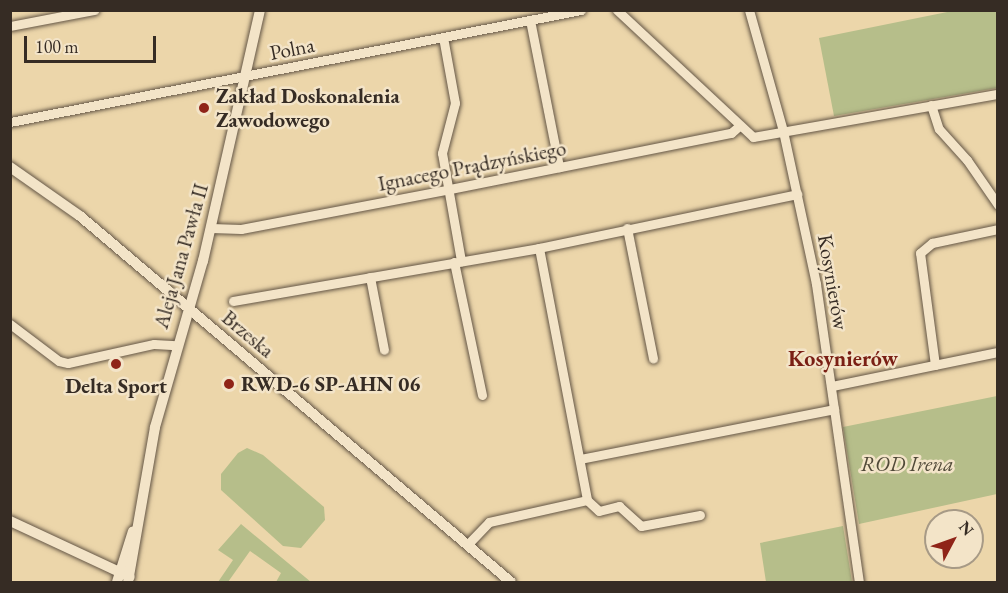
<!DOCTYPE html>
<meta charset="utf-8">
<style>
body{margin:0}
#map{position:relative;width:1008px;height:593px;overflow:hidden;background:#ecd6aa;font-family:"EB Garamond",serif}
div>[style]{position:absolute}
.green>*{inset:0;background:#b6be8a}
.roads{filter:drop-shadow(0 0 2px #645646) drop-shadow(0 0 2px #645646)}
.minor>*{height:9px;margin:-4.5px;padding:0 4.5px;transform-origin:4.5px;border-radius:4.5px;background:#f3e4c8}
.tertiary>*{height:10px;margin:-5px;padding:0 5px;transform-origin:5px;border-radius:5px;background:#f3e4c8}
.dots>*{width:16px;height:16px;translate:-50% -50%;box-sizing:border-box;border:3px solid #f3e4c8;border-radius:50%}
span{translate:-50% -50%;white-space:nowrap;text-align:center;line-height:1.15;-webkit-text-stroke:5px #f3e4c8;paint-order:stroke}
.street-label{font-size:21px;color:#362c24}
.poi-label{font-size:21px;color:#362c24;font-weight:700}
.left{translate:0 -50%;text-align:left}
.park-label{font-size:21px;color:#504938;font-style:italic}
.neighbourhood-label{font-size:22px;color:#7a1f14;font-weight:700}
.frame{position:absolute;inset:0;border:12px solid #362c24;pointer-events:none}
.north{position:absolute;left:924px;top:509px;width:60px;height:60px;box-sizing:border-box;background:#f3e4c8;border:2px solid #a79a86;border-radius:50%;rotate:49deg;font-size:16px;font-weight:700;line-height:24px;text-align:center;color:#362c24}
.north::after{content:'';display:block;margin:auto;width:21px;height:27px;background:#8f2418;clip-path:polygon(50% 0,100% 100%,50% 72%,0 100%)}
.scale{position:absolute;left:24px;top:36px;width:132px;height:27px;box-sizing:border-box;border:3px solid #362c24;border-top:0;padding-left:8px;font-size:18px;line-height:21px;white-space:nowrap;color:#362c24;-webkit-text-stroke:4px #f3e4c8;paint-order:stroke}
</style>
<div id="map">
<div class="green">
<i style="clip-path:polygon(957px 10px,997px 11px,997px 88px,834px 116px,819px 38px)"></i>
<i style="clip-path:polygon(997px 396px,997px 494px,859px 524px,843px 427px)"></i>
<i style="clip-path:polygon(247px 448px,263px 455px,324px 507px,325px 520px,301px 548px,283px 546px,221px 490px,221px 474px,238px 453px)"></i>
<i style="clip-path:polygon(241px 524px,311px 582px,276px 582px,281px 573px,250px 551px,228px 582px,218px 582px,233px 560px,218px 550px)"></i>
<i style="clip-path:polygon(843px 526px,852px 582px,766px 582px,760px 543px)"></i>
</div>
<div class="roads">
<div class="minor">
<i style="left:617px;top:10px;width:186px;rotate:43deg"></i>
<i style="left:753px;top:137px;width:249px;rotate:-10deg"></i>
<i style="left:749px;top:10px;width:126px;rotate:74.3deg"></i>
<i style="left:783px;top:131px;width:157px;rotate:77.8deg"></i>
<i style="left:816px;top:284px;width:301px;rotate:81.8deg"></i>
<i style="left:530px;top:20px;width:150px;rotate:78.8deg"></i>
<i style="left:10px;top:26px;width:86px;rotate:-10.8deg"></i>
<i style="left:443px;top:37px;width:67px;rotate:79.7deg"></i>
<i style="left:455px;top:103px;width:52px;rotate:104.6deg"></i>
<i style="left:442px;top:153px;width:110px;rotate:80deg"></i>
<i style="left:931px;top:105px;width:25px;rotate:72deg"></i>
<i style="left:939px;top:129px;width:42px;rotate:47.9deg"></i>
<i style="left:967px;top:160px;width:55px;rotate:55.4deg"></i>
<i style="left:10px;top:122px;width:582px;rotate:-11.1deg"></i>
<i style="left:211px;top:228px;width:30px;rotate:2deg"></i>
<i style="left:241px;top:229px;width:213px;rotate:-10.8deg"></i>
<i style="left:450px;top:189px;width:287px;rotate:-11.3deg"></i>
<i style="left:731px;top:133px;width:9px;rotate:-41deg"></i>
<i style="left:627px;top:228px;width:133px;rotate:78.7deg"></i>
<i style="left:539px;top:248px;width:257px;rotate:79.2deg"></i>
<i style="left:454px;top:262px;width:136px;rotate:78.1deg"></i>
<i style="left:370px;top:277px;width:74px;rotate:79.1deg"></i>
<i style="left:233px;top:301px;width:311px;rotate:-9.8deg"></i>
<i style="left:539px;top:248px;width:264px;rotate:-11.8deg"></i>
<i style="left:10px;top:324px;width:61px;rotate:37.1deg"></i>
<i style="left:59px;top:361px;width:9px;rotate:13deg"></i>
<i style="left:68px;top:363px;width:88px;rotate:-12.5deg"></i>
<i style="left:154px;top:344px;width:22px;rotate:3deg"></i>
<i style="left:935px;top:365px;width:113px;rotate:-97.6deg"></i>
<i style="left:920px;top:253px;width:16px;rotate:-40deg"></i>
<i style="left:932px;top:243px;width:67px;rotate:-12deg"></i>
<i style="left:832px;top:386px;width:169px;rotate:-11.6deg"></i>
<i style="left:580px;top:459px;width:259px;rotate:-11.1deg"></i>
<i style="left:587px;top:500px;width:16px;rotate:43deg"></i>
<i style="left:599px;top:511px;width:21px;rotate:-14deg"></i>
<i style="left:619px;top:506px;width:30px;rotate:42deg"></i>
<i style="left:641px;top:526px;width:60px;rotate:-10.6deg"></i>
<i style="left:467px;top:545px;width:32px;rotate:-46deg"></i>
<i style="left:489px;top:522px;width:100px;rotate:-12.7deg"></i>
</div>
<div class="tertiary">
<i style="left:10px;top:167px;width:85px;rotate:35deg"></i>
<i style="left:80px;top:216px;width:565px;rotate:40.34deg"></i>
<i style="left:10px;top:521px;width:132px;rotate:25deg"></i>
<i style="left:117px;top:582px;width:53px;rotate:-72.6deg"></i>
<i style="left:128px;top:582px;width:157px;rotate:-80.1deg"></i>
<i style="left:155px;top:427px;width:173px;rotate:-73.9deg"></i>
<i style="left:203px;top:261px;width:257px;rotate:-77.2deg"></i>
</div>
</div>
<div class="dots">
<i style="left:204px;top:108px;background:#8f2418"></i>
<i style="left:116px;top:364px;background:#8f2418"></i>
<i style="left:229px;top:384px;background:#8f2418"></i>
</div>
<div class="street-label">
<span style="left:292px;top:49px;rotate:-11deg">Polna</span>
<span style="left:472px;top:166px;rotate:-11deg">Ignacego Prądzyńskiego</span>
<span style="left:181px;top:256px;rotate:-74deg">Aleja Jana Pawła II</span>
<span style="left:833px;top:282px;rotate:80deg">Kosynierów</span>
<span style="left:248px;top:334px;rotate:40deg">Brzeska</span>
</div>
<div class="poi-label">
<span class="left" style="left:216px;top:108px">Zakład Doskonalenia<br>Zawodowego</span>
<span class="left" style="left:241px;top:384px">RWD-6 SP-AHN 06</span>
<span style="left:116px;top:386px">Delta Sport</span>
</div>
<div class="park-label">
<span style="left:907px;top:464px">ROD Irena</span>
</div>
<div class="neighbourhood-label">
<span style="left:843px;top:359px">Kosynierów</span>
</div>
<div class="frame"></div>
<div class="north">N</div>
<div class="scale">100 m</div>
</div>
